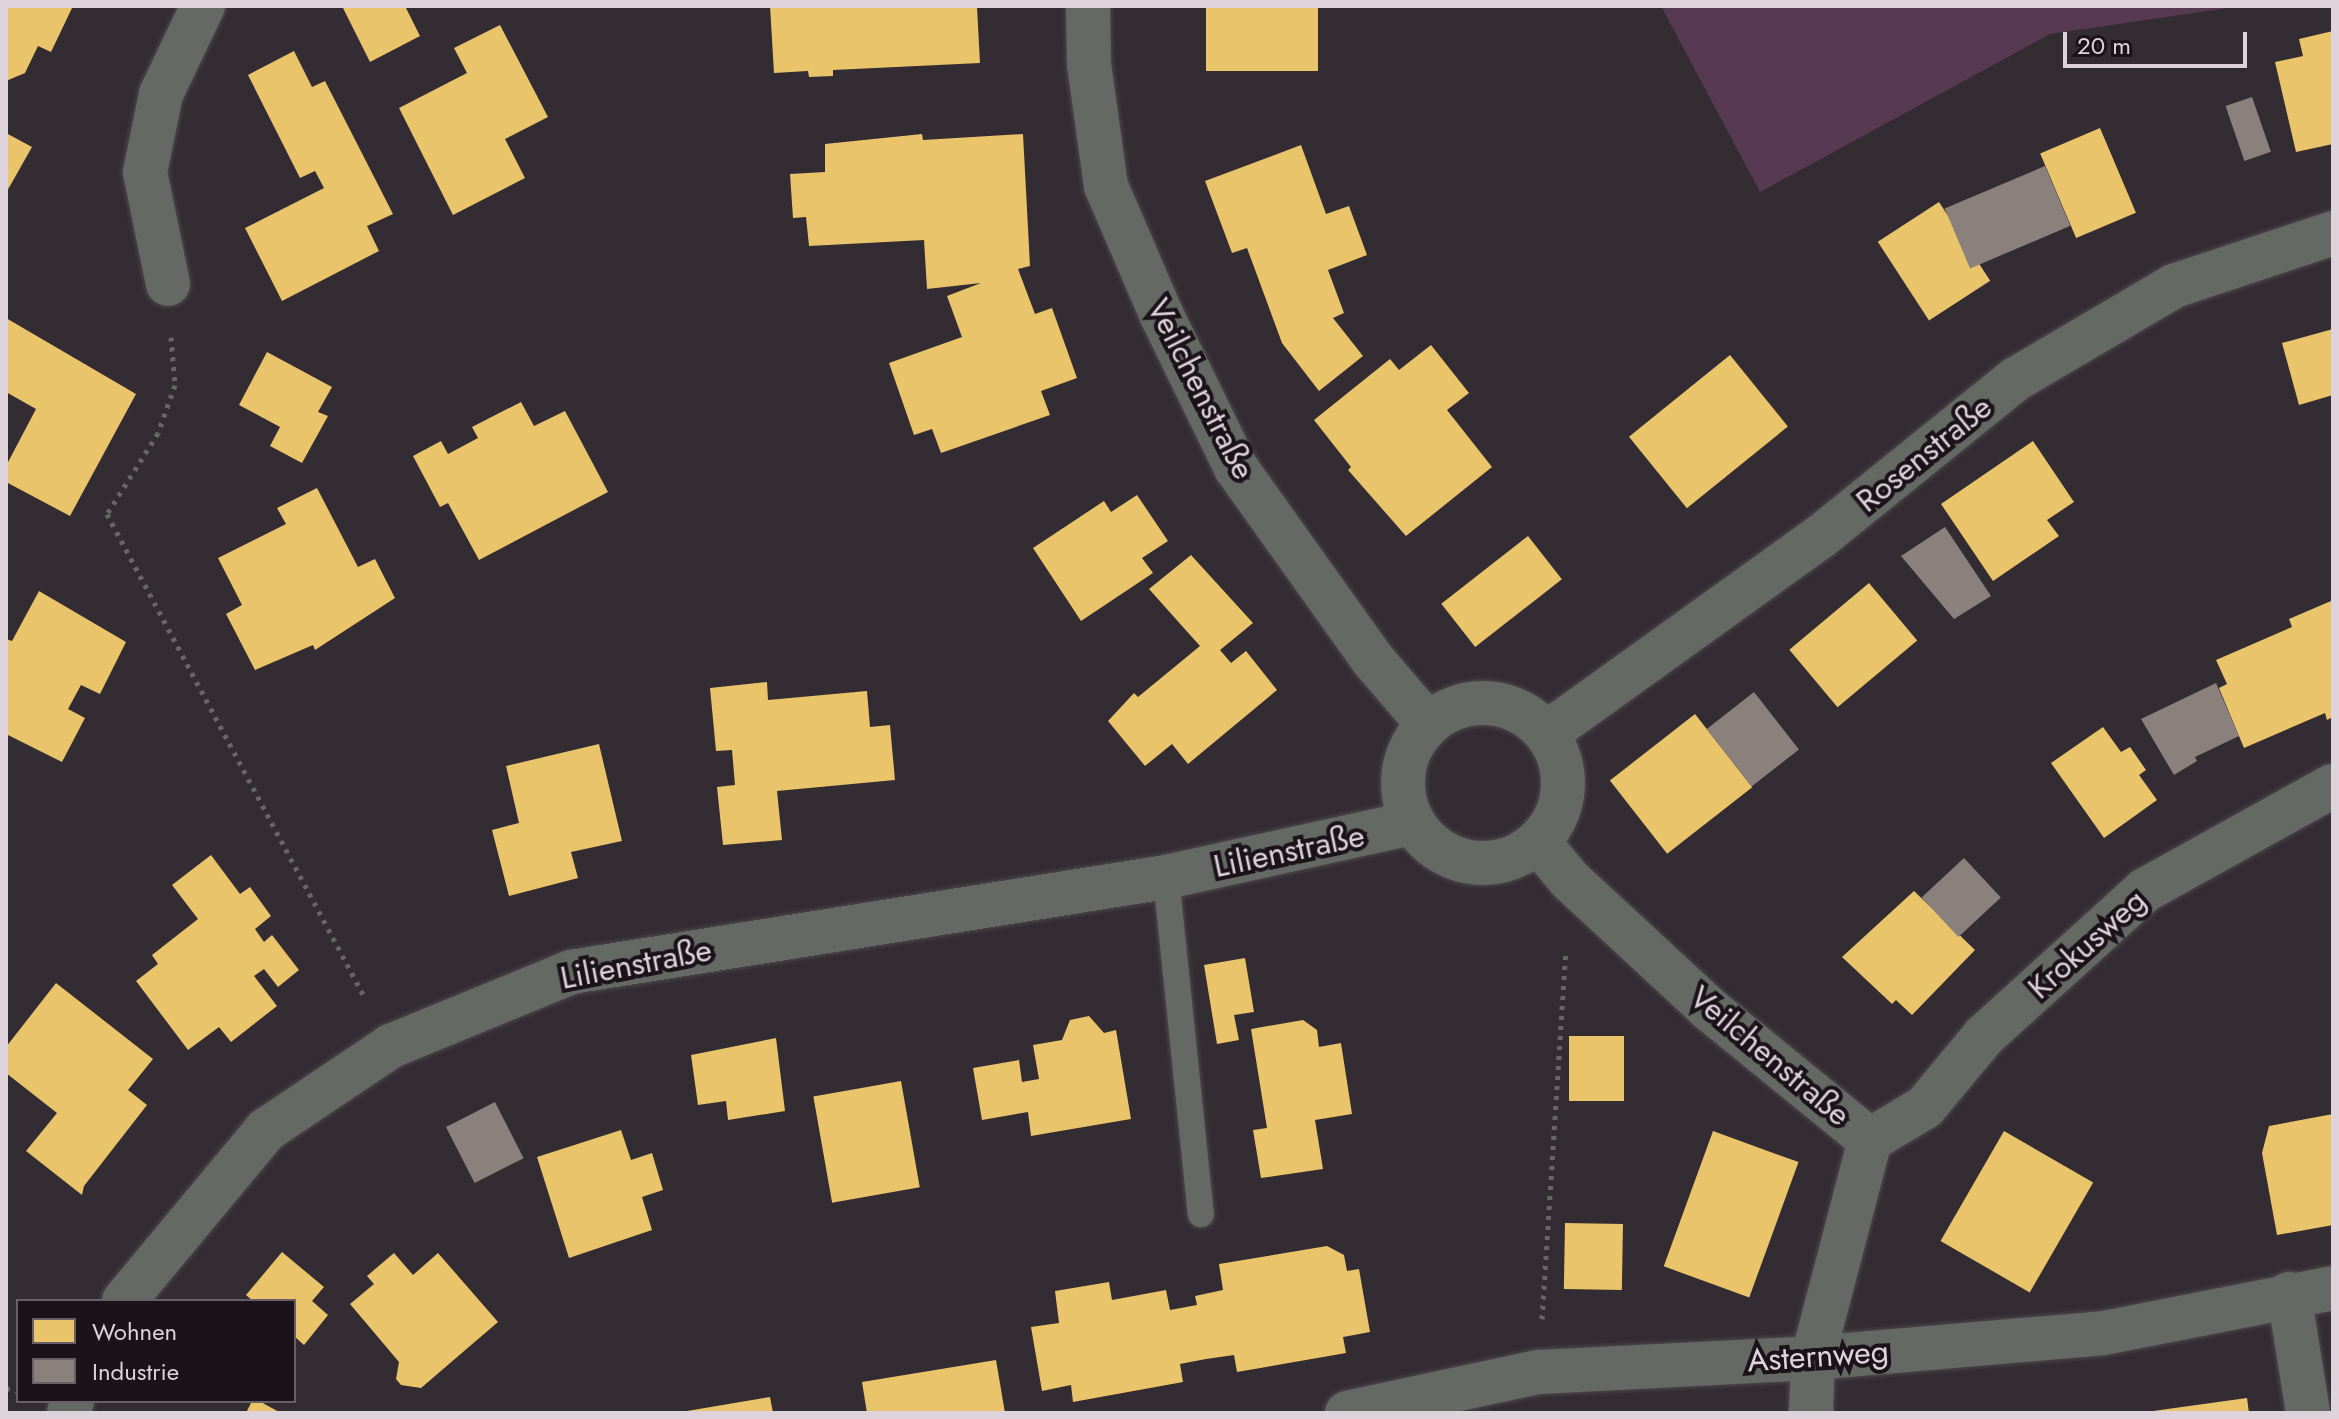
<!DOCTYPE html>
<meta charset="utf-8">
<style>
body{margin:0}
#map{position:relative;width:2339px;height:1419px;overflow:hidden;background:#342c33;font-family:Jost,sans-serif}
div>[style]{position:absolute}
.green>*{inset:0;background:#573952}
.homes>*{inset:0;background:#e9c46a;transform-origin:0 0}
.industry>*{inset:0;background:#8a817c;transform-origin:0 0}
.path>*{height:5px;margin-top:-2.5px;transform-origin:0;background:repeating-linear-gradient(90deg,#666665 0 4px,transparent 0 10px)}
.roads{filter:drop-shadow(0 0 2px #4e484d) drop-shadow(0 0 2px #4e484d)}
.service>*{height:26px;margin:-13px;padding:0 13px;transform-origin:13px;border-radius:13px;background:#646964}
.minor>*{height:44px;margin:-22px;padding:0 22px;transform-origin:22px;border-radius:22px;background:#646964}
.minor>.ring{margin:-22px;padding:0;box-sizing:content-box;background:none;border:44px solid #646964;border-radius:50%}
span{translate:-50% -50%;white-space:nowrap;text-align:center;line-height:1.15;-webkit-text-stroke:8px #1b1319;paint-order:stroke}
.street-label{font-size:32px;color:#ded3db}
.frame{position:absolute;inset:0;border:8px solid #ded3db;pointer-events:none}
.legend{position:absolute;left:16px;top:1299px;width:280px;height:104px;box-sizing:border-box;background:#1b1319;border:2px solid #696067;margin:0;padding:10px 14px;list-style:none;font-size:24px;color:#ded3db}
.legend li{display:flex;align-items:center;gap:16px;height:40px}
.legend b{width:40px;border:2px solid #696067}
.scale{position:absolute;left:2063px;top:32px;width:184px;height:36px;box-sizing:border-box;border:4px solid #ded3db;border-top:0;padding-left:10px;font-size:24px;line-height:28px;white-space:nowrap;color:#ded3db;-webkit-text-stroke:6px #1b1319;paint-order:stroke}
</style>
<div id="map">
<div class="green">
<i style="clip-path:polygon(1661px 6px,2242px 6px,2050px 34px,1760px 192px)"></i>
</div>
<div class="homes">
<i style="clip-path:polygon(6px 6px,73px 6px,51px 52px,38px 46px,25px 73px,6px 81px)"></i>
<i style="clip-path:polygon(342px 6px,405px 6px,420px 36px,370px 62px)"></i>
<i style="clip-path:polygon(770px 6px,977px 7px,980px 63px,833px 70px,833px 76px,809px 77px,808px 71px,774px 73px)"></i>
<i style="left:1206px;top:6px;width:112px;height:65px"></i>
<i style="clip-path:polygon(500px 25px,548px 117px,505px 139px,525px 178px,453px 215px,399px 108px,467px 73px,454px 48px)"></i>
<i style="clip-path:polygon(2333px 31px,2333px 144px,2296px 152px,2275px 62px,2303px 56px,2299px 39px)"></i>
<i style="clip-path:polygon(294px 51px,312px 87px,325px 81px,393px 214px,367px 226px,379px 251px,282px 301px,245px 228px,324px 188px,315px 171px,300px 178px,248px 75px)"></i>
<i style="left:2100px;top:128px;width:92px;height:65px;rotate:67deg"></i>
<i style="clip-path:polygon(6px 133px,32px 147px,6px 193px)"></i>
<i style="clip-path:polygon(922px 134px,923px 140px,1023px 134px,1030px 266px,1018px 269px,1035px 314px,1052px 308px,1077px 378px,1041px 391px,1050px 415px,941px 453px,932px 429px,914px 435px,889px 363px,962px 337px,947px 296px,981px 283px,927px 289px,924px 240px,809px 246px,806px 217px,793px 218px,790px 174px,825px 172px,825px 144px)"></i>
<i style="clip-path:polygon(1301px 145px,1326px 214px,1349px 206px,1367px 255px,1328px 270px,1344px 313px,1333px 318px,1363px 356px,1319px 391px,1282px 343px,1247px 248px,1232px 253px,1205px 181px)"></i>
<i style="left:1939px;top:202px;width:94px;height:73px;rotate:57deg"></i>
<i style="clip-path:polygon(6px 318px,136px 394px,70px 516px,6px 482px,6px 466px,36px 409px,6px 392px)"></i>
<i style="clip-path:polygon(2333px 329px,2333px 395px,2299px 405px,2282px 343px)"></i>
<i style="clip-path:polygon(1431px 345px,1469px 393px,1447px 410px,1492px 467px,1406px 536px,1348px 470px,1351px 467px,1314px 420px,1390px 359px,1399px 370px)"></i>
<i style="clip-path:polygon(267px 352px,332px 387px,318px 412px,328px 416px,302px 463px,270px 446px,280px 427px,239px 405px)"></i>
<i style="left:1730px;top:355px;width:92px;height:130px;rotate:51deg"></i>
<i style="clip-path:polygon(521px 402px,534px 426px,565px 411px,608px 492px,479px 560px,448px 503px,440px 507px,413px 456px,441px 441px,448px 454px,478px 438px,472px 427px)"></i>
<i style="clip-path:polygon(2033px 441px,2074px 502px,2047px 520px,2059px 536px,1993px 581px,1941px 504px)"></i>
<i style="clip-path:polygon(317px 488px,358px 567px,375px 559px,395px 598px,315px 650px,313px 645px,255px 670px,226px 614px,242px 605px,218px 558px,286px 524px,277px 508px)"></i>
<i style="clip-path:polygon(1137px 495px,1168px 541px,1142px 558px,1153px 573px,1081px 621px,1033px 548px,1104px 501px,1111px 512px)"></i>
<i style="left:1528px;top:536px;width:55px;height:110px;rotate:52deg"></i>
<i style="clip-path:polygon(1191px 555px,1253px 623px,1220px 650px,1231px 663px,1246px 651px,1277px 690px,1188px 764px,1172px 744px,1145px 766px,1108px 721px,1134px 693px,1138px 697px,1200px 646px,1149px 589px)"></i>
<i style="left:1869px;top:583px;width:75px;height:104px;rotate:50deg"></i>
<i style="clip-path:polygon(39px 591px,126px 642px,100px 694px,81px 685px,68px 709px,85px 718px,62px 762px,6px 734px,6px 639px,12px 641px)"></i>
<i style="clip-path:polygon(2331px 601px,2333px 717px,2327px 720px,2325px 713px,2244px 748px,2219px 688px,2227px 684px,2216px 660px,2292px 627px,2289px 619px)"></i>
<i style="clip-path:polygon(767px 682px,768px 700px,867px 691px,870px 727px,890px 725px,895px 780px,777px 791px,782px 840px,723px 845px,717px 787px,735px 785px,732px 750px,716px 751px,710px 688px)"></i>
<i style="left:1695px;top:714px;width:93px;height:108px;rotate:52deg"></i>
<i style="clip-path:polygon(2103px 727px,2121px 752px,2130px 747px,2146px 770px,2139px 775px,2157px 800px,2104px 838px,2051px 763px)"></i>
<i style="clip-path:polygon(599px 744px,622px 841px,571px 852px,578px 878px,509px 896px,492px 830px,519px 823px,506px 766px)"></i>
<i style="clip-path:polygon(211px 855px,240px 894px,250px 887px,271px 916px,255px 929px,264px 942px,272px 935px,299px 970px,278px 987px,264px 969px,254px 976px,277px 1006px,231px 1042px,219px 1027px,188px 1050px,136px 981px,158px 964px,152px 955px,198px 919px,172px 885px)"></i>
<i style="clip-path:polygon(1914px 891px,1975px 950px,1912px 1015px,1896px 1000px,1892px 1004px,1842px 957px)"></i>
<i style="clip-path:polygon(1245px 958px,1254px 1012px,1234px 1015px,1239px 1040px,1217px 1044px,1204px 965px)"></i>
<i style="clip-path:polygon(56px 983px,153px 1059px,128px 1090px,147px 1105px,84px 1186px,82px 1195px,26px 1151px,57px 1113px,6px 1073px,6px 1047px)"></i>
<i style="clip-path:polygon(1089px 1016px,1104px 1033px,1116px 1030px,1131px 1119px,1031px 1136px,1028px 1112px,982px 1120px,973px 1068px,1019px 1060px,1022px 1082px,1039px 1079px,1033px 1045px,1062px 1040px,1070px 1020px)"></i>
<i style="clip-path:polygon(1303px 1020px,1317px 1030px,1319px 1047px,1341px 1043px,1352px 1114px,1315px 1120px,1323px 1169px,1261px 1178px,1253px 1130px,1267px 1128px,1251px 1029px)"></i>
<i style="left:1569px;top:1036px;width:55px;height:65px"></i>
<i style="clip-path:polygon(776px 1038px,785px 1111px,728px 1120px,726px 1101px,698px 1105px,691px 1055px)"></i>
<i style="left:901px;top:1081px;width:108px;height:89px;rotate:80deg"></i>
<i style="clip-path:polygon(2333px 1114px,2333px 1225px,2277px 1235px,2262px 1153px,2269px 1126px)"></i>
<i style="clip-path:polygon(621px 1130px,631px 1160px,652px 1153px,663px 1190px,642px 1197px,652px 1230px,569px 1258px,537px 1157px)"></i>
<i style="left:1713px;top:1131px;width:91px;height:144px;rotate:20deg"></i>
<i style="left:2004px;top:1131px;width:103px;height:127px;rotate:30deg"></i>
<i style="left:1565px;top:1223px;width:58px;height:66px;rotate:1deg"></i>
<i style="clip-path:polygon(1327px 1246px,1344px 1255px,1347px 1271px,1359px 1269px,1370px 1332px,1343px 1337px,1346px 1353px,1237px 1372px,1234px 1355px,1206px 1359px,1180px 1364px,1183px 1382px,1073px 1402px,1071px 1385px,1042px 1391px,1031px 1327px,1059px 1323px,1055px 1291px,1109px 1282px,1112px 1300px,1166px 1290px,1170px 1310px,1197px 1305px,1195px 1296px,1223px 1290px,1219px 1264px)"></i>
<i style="clip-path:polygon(282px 1252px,324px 1287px,312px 1301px,328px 1315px,304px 1345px,294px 1336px,294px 1301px,253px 1301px,246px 1295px)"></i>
<i style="clip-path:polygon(394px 1253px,413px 1275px,438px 1253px,498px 1322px,421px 1388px,401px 1385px,396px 1379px,399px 1362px,350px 1304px,374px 1284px,367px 1276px)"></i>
<i style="clip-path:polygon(996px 1360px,1005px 1413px,867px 1413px,862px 1382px)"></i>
<i style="clip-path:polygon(770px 1397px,773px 1413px,687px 1413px,687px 1411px)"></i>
<i style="clip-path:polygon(2247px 1398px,2249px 1413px,2153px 1413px,2153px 1411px)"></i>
<i style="clip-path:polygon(252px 1401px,259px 1401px,281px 1413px,246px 1413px)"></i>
</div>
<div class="industry">
<i style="left:2252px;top:97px;width:58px;height:28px;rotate:71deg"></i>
<i style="left:2045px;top:166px;width:65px;height:109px;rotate:67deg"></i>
<i style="clip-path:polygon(1945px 527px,1991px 596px,1954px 619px,1901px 556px)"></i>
<i style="clip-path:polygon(2216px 683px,2239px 736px,2195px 757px,2197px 761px,2174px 775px,2141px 719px)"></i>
<i style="left:1754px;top:692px;width:73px;height:60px;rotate:52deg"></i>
<i style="left:1964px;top:858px;width:54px;height:58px;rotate:47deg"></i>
<i style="left:495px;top:1102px;width:63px;height:55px;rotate:63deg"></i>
</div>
<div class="path">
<i style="left:171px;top:337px;width:48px;rotate:85.2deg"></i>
<i style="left:175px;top:385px;width:51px;rotate:109.5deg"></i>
<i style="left:158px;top:433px;width:96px;rotate:122.2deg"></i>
<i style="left:107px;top:514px;width:548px;rotate:61.94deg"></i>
<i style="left:1469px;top:687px;width:46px;rotate:1.2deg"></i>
<i style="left:1542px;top:1319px;width:370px;rotate:-86.3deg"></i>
<i style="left:6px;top:1388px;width:12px;rotate:14deg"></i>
</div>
<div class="roads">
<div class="service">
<i style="left:1166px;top:877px;width:339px;rotate:84.1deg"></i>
</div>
<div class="minor">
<i style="left:1088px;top:6px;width:58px;rotate:89deg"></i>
<i style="left:1089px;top:64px;width:123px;rotate:82.1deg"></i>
<i style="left:1106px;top:186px;width:142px;rotate:66.7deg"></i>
<i style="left:1162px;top:316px;width:169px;rotate:64deg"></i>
<i style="left:1236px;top:468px;width:236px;rotate:54.5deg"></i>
<i style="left:1373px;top:660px;width:83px;rotate:49.4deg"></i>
<i style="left:168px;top:284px;width:114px;rotate:-101.6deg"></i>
<i style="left:145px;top:172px;width:80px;rotate:-78.4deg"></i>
<i style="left:161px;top:94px;width:98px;rotate:-64.5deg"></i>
<i class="ring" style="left:1403px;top:703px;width:116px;height:116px"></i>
<i style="left:1547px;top:733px;width:336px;rotate:-35.7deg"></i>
<i style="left:1820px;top:537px;width:252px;rotate:-38.9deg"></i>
<i style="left:2016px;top:379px;width:183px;rotate:-30.5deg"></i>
<i style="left:2174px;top:286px;width:168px;rotate:-18.4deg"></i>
<i style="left:1539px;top:843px;width:48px;rotate:50deg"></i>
<i style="left:1570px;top:880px;width:188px;rotate:42.8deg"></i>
<i style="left:1708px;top:1008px;width:209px;rotate:39.2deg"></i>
<i style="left:1870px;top:1140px;width:225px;rotate:104.7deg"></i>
<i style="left:1813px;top:1358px;width:55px;rotate:92.1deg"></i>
<i style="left:1870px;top:1140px;width:64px;rotate:-31deg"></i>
<i style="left:1925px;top:1107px;width:92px;rotate:-50.3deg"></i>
<i style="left:1984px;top:1036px;width:217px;rotate:-42.2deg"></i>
<i style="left:2145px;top:890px;width:215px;rotate:-29deg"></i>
<i style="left:2289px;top:1294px;width:121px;rotate:80.9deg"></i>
<i style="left:124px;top:1301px;width:222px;rotate:-50.3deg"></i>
<i style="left:266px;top:1130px;width:151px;rotate:-33.9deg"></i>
<i style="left:391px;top:1046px;width:195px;rotate:-22.3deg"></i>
<i style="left:571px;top:972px;width:603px;rotate:-9.07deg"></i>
<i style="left:1166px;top:877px;width:251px;rotate:-12.4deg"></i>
<i style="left:69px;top:1413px;width:12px;rotate:-76deg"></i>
<i style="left:1347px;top:1413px;width:196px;rotate:-12.1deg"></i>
<i style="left:1539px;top:1372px;width:274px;rotate:-2.9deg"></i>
<i style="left:1813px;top:1358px;width:292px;rotate:-4.9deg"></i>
<i style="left:2104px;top:1333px;width:233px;rotate:-11.1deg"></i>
</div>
</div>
<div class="street-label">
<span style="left:1201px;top:389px;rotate:63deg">Veilchenstraße</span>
<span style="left:1924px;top:454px;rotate:-39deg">Rosenstraße</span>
<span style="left:1289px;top:851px;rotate:-12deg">Lilienstraße</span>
<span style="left:2087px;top:944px;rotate:-42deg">Krokusweg</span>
<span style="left:636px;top:964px;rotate:-11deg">Lilienstraße</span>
<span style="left:1770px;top:1056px;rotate:40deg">Veilchenstraße</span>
<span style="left:1818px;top:1356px;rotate:-4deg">Asternweg</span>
</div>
<div class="frame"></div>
<ul class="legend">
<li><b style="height:22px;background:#e9c46a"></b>Wohnen</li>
<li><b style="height:22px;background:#8a817c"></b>Industrie</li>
</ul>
<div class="scale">20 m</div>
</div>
